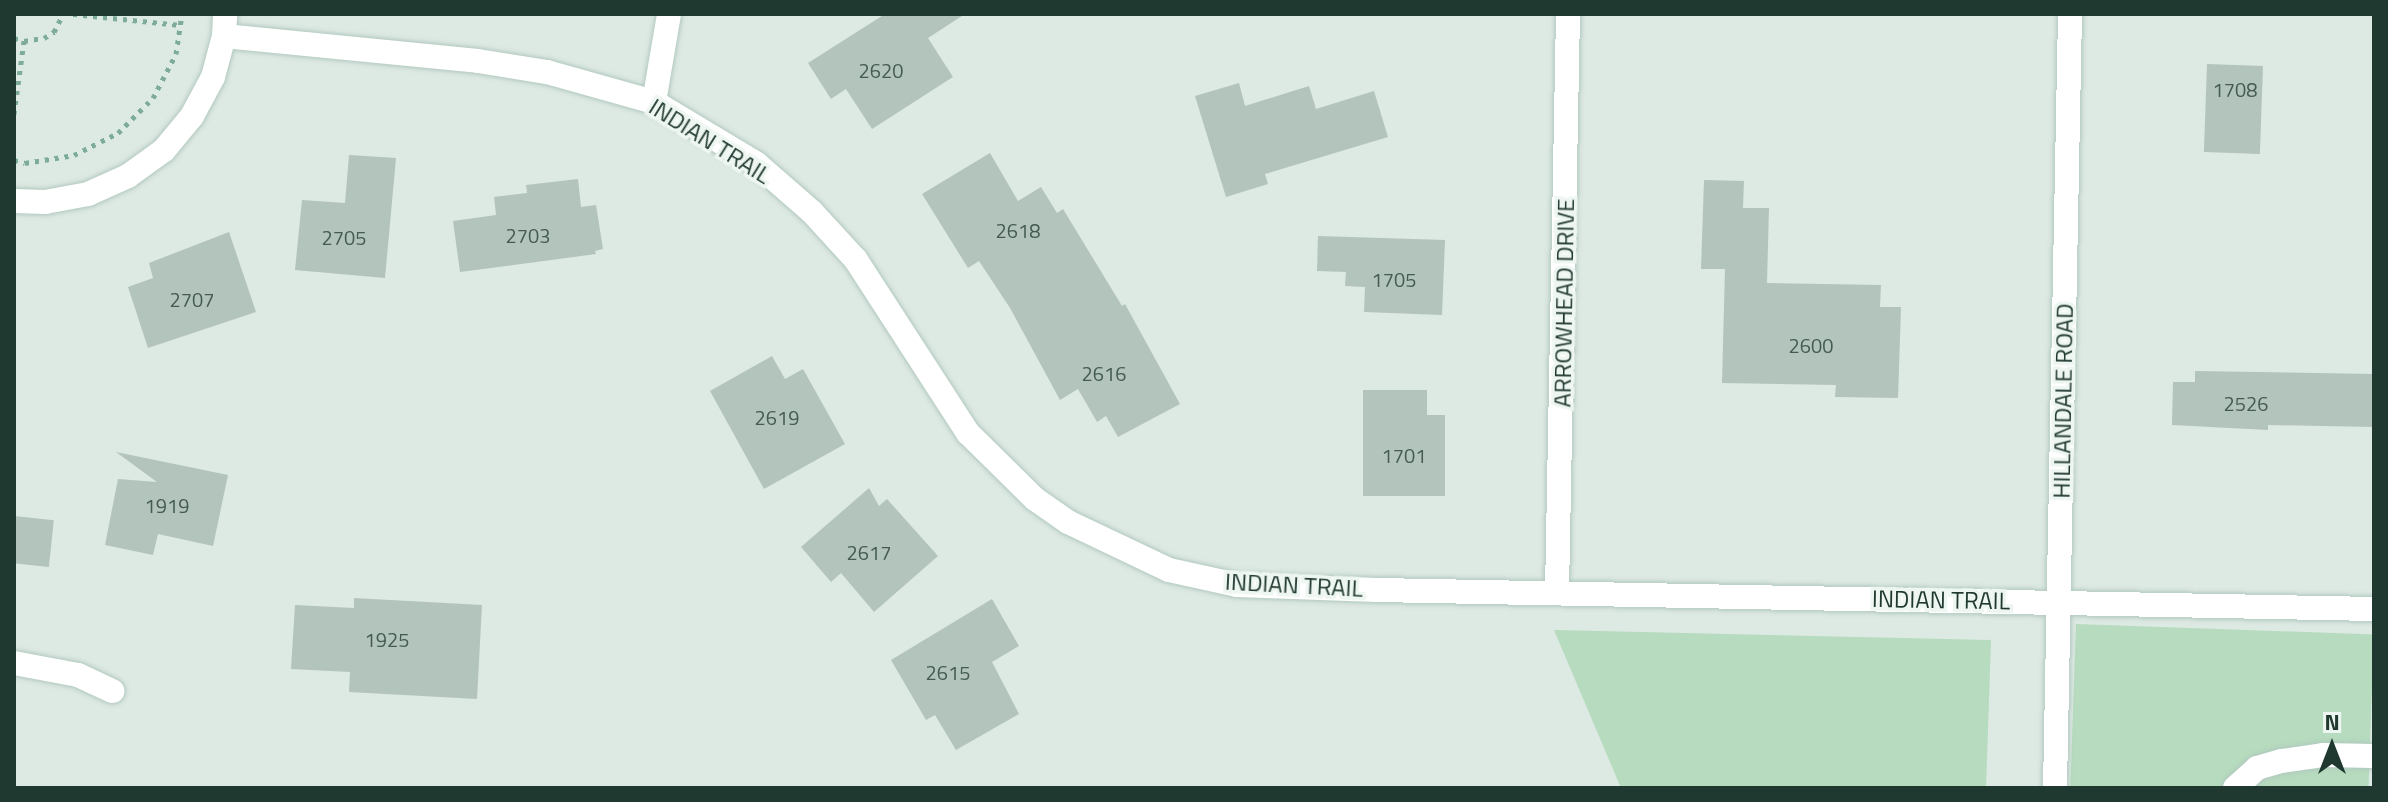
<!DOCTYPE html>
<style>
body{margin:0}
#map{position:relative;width:2388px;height:802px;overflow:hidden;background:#dde9e3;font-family:"Titillium Web",sans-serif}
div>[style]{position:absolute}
.green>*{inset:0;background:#b6dbbe;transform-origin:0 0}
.building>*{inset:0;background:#b3c4bc;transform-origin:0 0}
.path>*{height:5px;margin-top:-2.5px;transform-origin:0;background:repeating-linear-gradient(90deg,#7eac9c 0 4px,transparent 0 10px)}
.roads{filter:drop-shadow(0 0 2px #b1c9bf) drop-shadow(0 0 2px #b1c9bf)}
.service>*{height:24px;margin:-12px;padding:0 12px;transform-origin:12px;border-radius:12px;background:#fff}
.minor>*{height:24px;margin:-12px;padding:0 12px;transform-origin:12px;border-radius:12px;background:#fff}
.secondary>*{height:24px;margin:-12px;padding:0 12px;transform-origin:12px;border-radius:12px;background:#fff}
span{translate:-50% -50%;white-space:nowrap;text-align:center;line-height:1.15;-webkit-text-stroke:7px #eef6f1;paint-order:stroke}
.number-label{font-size:20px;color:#445b53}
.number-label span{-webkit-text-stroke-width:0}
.street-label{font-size:24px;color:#1f3830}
.frame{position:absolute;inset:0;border:16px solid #1f3830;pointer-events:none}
.north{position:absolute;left:2292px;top:706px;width:80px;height:80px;-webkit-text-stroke:6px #eef6f1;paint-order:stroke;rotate:0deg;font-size:22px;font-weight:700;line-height:32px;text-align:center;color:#1f3830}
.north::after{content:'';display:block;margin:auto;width:28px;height:36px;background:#1f3830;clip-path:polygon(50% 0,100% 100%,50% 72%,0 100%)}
</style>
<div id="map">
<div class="green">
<i style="left:2076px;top:624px;width:298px;height:164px;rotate:2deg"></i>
<i style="clip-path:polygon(1554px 630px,1991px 640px,1986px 788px,1621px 788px)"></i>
</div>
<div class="building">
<i style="clip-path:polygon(885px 14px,965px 14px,928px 38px,953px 77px,872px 129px,846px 89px,831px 99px,808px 63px)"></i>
<i style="left:2207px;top:64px;width:56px;height:88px;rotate:2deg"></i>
<i style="clip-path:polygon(1239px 83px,1245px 106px,1309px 86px,1316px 109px,1374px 91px,1388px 137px,1265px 174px,1268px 184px,1226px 197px,1195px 96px)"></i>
<i style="clip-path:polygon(990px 153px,1018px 201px,1041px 187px,1057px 213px,1063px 209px,1122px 306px,1125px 304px,1180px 404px,1118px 437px,1106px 416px,1097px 422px,1078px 389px,1060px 400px,1010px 308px,979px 261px,968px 268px,922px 194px)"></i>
<i style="clip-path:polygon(349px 155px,396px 158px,385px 278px,295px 270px,302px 200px,345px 203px)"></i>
<i style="clip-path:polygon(578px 179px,581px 207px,596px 205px,603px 249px,595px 251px,596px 254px,460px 272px,453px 221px,496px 215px,494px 197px,527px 193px,526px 185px)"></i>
<i style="clip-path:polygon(1704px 180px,1744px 181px,1743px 208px,1769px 208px,1767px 283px,1881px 285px,1880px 307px,1901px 307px,1898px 398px,1835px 397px,1836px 385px,1722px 383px,1725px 269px,1701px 269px)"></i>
<i style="clip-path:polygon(229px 232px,256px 312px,148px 348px,128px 287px,153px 278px,149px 263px)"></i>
<i style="clip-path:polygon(1318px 236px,1445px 240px,1442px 315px,1364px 312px,1365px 287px,1345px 286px,1346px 272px,1317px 271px)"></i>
<i style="clip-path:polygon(772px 356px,785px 379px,803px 369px,845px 444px,764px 489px,710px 391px)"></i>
<i style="clip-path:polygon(2195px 371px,2374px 374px,2374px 427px,2268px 425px,2268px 430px,2172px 425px,2173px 382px,2195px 382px)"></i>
<i style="clip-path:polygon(1363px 390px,1427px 390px,1427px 415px,1445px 415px,1445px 496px,1363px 496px)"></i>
<i style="clip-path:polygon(116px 452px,228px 475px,213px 546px,158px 534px,153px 555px,105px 545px,118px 479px,157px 482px)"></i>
<i style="clip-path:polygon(869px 488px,879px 506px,887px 499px,938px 556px,874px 612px,841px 573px,831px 582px,801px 547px)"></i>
<i style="left:14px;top:516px;width:40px;height:47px;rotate:6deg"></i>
<i style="clip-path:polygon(354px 598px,482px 605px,477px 699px,349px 692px,350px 672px,291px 669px,295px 605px,354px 608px)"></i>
<i style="clip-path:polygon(992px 599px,1019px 646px,992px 662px,1019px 714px,956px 750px,935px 715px,926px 720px,891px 660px)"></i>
</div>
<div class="path">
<i style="left:73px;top:14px;width:108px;rotate:5.9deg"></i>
<i style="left:14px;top:38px;width:10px;rotate:17deg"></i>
<i style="left:24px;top:41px;width:20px;rotate:-9deg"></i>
<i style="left:44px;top:38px;width:12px;rotate:-31deg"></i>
<i style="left:54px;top:32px;width:20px;rotate:-63deg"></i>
<i style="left:14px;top:114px;width:74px;rotate:-82.2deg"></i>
<i style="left:14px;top:160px;width:11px;rotate:15deg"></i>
<i style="left:25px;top:163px;width:50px;rotate:-9.3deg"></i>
<i style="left:74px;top:155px;width:49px;rotate:-26.6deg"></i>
<i style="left:118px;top:133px;width:49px;rotate:-45deg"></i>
<i style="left:153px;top:98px;width:50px;rotate:-62.4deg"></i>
<i style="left:176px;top:54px;width:40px;rotate:-81.5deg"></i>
</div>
<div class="roads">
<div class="service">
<i style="left:2235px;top:788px;width:30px;rotate:-42deg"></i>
<i style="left:2257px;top:768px;width:26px;rotate:-16deg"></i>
<i style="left:2282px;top:761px;width:41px;rotate:-8.3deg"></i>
<i style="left:2323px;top:755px;width:51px;rotate:1.1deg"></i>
</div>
<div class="minor">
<i style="left:224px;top:36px;width:255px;rotate:5.6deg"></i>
<i style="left:478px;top:61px;width:70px;rotate:9.1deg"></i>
<i style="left:547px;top:72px;width:111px;rotate:15.7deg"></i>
<i style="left:654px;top:102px;width:120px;rotate:31deg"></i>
<i style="left:757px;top:164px;width:73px;rotate:41.1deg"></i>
<i style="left:812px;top:212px;width:65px;rotate:47.5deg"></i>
<i style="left:856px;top:260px;width:206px;rotate:57.1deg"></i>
<i style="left:968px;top:433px;width:94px;rotate:44.6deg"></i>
<i style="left:1035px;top:499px;width:40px;rotate:34.9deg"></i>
<i style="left:1068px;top:522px;width:112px;rotate:25.4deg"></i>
<i style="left:1169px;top:570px;width:70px;rotate:12.4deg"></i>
<i style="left:1237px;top:585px;width:140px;rotate:2deg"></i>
<i style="left:1377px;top:590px;width:997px;rotate:1.09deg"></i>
<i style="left:654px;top:102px;width:89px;rotate:-80.3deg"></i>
<i style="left:14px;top:201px;width:31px;rotate:2deg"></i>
<i style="left:45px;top:202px;width:44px;rotate:-10.5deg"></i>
<i style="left:88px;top:194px;width:44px;rotate:-24.2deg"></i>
<i style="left:128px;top:176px;width:44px;rotate:-35.8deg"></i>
<i style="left:164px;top:150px;width:44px;rotate:-50.5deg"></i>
<i style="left:192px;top:116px;width:44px;rotate:-61.7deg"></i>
<i style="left:213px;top:77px;width:42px;rotate:-75deg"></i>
<i style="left:224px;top:36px;width:22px;rotate:-87deg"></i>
<i style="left:1557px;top:592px;width:578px;rotate:-88.91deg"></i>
<i style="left:14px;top:663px;width:65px;rotate:10.6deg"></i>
<i style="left:78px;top:675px;width:38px;rotate:25deg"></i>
</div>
<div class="secondary">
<i style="left:2055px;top:788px;width:774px;rotate:-88.89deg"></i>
</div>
</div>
<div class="number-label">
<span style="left:881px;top:70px">2620</span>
<span style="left:2235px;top:89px">1708</span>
<span style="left:1018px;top:230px">2618</span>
<span style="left:528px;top:235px">2703</span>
<span style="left:344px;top:237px">2705</span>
<span style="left:1394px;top:279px">1705</span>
<span style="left:192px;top:299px">2707</span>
<span style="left:1811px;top:345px">2600</span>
<span style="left:1104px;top:373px">2616</span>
<span style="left:2246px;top:403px">2526</span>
<span style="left:777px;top:417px">2619</span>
<span style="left:1404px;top:455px">1701</span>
<span style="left:167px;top:505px">1919</span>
<span style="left:869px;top:552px">2617</span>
<span style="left:387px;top:639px">1925</span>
<span style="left:948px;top:672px">2615</span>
</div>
<div class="street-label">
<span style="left:710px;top:141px;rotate:32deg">INDIAN TRAIL</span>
<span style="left:1564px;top:303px;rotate:-89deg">ARROWHEAD DRIVE</span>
<span style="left:2063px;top:401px;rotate:-89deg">HILLANDALE ROAD</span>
<span style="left:1294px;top:585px;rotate:3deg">INDIAN TRAIL</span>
<span style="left:1941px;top:600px;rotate:1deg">INDIAN TRAIL</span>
</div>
<div class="frame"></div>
<div class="north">N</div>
</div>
